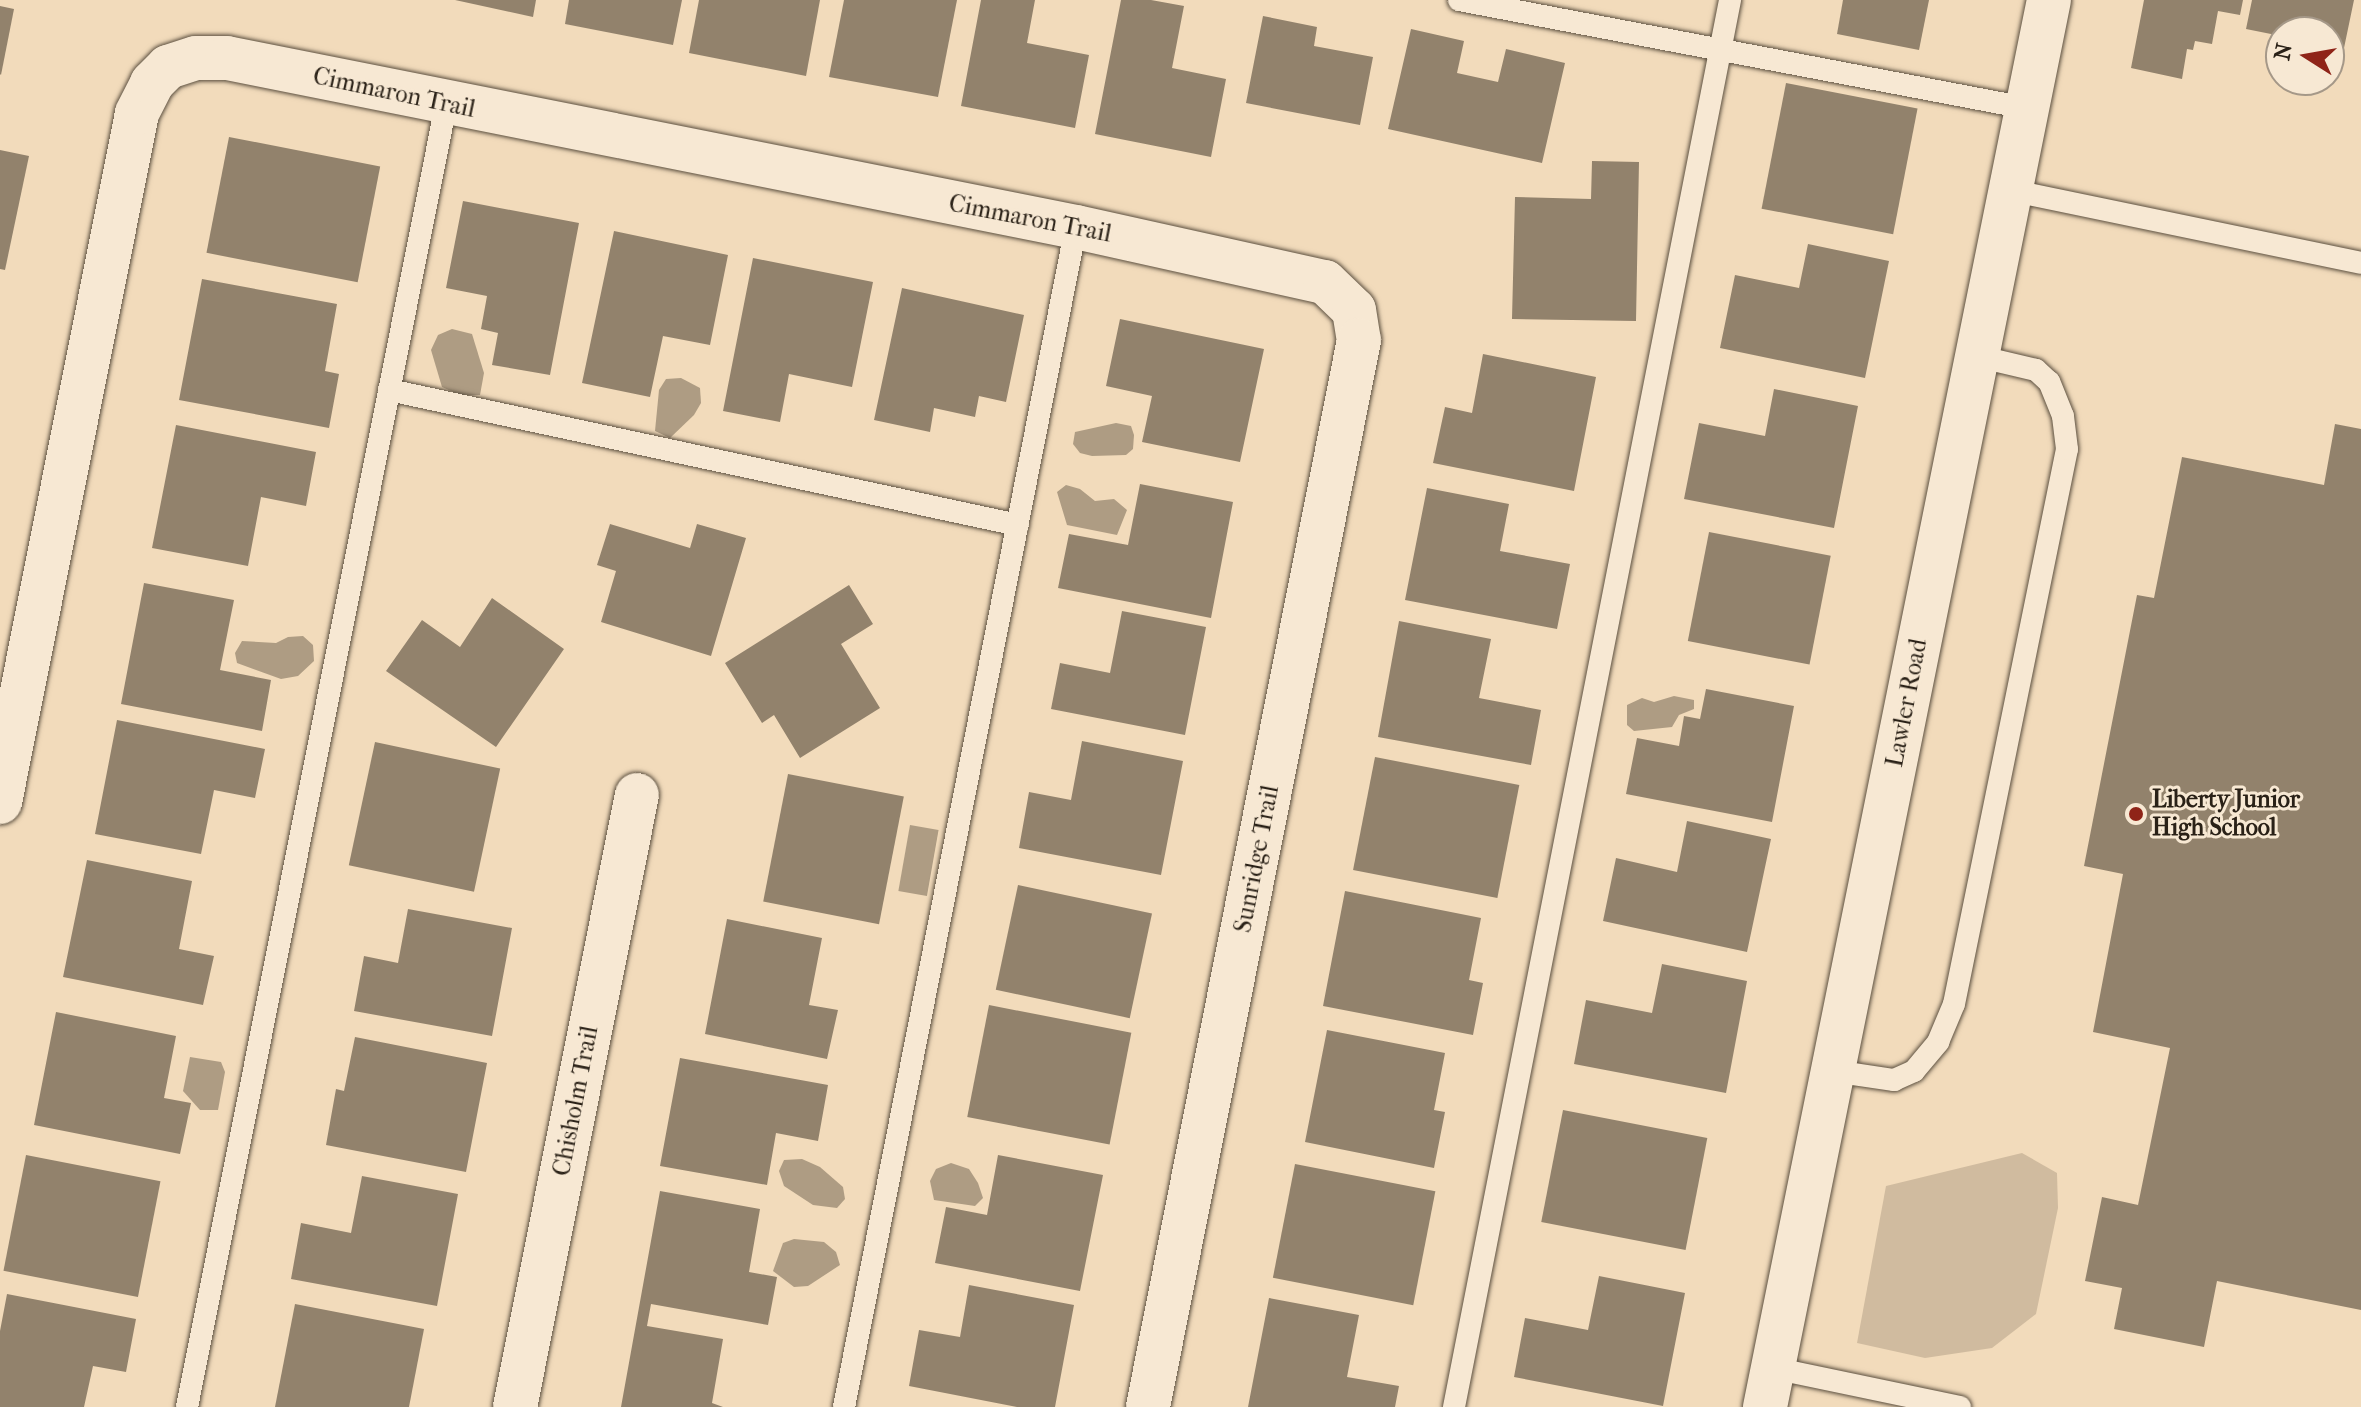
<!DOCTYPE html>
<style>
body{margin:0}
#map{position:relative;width:2361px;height:1407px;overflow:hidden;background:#f2dbbb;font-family:"IM FELL French Canon",serif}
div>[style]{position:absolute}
.green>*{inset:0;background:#d0bb9f}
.water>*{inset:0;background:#ae9c83;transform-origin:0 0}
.building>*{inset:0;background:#92826c;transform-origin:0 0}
.roads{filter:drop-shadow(0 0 2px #5c5040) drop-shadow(0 0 2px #5c5040)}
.lane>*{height:22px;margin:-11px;padding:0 11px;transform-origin:11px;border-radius:11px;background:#f7e8d3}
.street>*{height:44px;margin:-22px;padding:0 22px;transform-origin:22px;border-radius:22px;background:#f7e8d3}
.secondary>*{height:44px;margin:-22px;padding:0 22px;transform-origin:22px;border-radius:22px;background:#f7e8d3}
.dots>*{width:22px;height:22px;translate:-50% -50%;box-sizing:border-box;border:4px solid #f7e8d3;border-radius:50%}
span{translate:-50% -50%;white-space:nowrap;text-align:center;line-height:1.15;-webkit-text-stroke:6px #f7e8d3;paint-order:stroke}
.street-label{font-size:24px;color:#2a2117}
.poi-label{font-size:24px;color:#2a2117;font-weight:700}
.left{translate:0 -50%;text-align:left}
.north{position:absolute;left:2265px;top:16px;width:80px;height:80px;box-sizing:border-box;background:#f7e8d3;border:2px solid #a59888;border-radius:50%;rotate:281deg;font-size:22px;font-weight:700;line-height:32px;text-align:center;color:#2a2117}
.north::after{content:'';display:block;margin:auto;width:28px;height:36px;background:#8f2418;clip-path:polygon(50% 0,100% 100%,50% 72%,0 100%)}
</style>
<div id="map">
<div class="green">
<i style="clip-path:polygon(2022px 1153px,2057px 1173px,2058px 1208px,2036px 1314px,1992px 1348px,1925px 1358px,1857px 1343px,1886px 1186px)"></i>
</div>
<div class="water">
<i style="clip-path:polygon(452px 329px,472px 334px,484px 373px,480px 395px,460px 395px,442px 387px,431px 350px,438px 335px)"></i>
<i style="clip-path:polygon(681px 378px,700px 388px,701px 403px,694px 415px,670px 438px,655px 431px,659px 390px,666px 379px)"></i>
<i style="clip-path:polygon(1116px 423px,1131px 426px,1134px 435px,1133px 449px,1126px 455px,1092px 456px,1080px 453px,1073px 444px,1075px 432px)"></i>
<i style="clip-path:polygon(1066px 485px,1080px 489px,1095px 501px,1114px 499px,1127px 510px,1117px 535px,1067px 525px,1057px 492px)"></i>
<i style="clip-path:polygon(303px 636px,313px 645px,314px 661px,298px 676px,281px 679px,237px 663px,235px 653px,242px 641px,276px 643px,288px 637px)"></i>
<i style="clip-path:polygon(1674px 696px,1694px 700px,1694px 709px,1679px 715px,1672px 727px,1634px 731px,1627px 725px,1627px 705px,1642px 698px,1654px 702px)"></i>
<i style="left:910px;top:825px;width:29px;height:67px;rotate:10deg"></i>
<i style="clip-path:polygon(190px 1057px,221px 1062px,225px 1072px,218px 1110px,200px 1110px,183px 1091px)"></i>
<i style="clip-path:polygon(802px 1159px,820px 1167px,843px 1187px,845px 1199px,837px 1208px,813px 1205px,784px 1186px,779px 1171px,784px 1160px)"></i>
<i style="clip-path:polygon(951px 1163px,969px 1169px,978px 1183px,983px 1198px,975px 1206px,934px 1200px,930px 1181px,936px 1169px)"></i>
<i style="clip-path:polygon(794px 1239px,824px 1242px,836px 1252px,840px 1265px,808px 1286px,794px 1287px,773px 1271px,783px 1243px)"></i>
</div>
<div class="building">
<i style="clip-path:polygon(455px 0,536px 0,533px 17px)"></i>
<i style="clip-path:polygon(569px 0,682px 0,673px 45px,565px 24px)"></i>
<i style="clip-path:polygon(699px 0,820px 0,806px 76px,689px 53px)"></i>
<i style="clip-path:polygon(844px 0,957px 0,938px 97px,829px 77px)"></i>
<i style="clip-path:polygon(981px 0,1035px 0,1027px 43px,1089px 55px,1075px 128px,961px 106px)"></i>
<i style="clip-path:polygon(1121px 0,1151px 0,1184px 6px,1172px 68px,1226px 79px,1211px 157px,1095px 134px)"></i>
<i style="clip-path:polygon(1843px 0,1929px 0,1919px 50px,1837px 34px)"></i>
<i style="clip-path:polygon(2144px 0,2243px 0,2240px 15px,2218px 11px,2212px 44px,2195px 41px,2193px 50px,2187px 49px,2182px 79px,2131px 68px)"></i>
<i style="clip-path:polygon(2252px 0,2354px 0,2344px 48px,2329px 45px,2329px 32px,2281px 32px,2281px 36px,2246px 29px)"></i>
<i style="clip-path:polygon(0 6px,14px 9px,1px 75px,0 74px)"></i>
<i style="clip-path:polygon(1263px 16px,1317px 27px,1314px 46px,1373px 57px,1360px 125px,1246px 103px)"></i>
<i style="clip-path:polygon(1411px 29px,1464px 41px,1457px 73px,1498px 82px,1506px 49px,1565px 63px,1542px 163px,1388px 129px)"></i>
<i style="left:1786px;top:83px;width:134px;height:128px;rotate:11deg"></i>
<i style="left:229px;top:137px;width:154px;height:118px;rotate:11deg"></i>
<i style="clip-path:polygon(0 150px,29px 156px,5px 270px,0 269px)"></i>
<i style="clip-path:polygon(1592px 161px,1639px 162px,1636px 321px,1512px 319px,1515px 197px,1591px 199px)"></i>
<i style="clip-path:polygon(463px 201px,579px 223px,550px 375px,492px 365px,498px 333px,481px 329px,487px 296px,446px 288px)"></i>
<i style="clip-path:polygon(614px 231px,728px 255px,710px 345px,663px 336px,650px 397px,582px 383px)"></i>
<i style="clip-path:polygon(1808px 244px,1889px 261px,1865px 378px,1720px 348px,1735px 275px,1799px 288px)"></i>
<i style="clip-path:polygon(753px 258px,873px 282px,852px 387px,789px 374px,780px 422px,723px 411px)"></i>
<i style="clip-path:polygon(202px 279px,337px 304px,325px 371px,339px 374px,329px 428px,179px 400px)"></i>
<i style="clip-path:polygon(902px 288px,1024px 315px,1006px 402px,979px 396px,975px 417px,934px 408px,930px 432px,874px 420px)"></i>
<i style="clip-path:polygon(1120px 319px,1264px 349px,1240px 462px,1142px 442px,1152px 396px,1106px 386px)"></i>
<i style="clip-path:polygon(1483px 354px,1596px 377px,1574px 491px,1433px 463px,1445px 407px,1472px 413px)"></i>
<i style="clip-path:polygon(1774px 389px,1858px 406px,1834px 528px,1684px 499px,1699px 423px,1765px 436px)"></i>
<i style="clip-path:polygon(2335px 424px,2361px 429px,2361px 1310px,2217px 1281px,2204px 1347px,2114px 1329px,2122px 1288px,2085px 1281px,2102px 1197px,2138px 1205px,2170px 1048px,2093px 1032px,2123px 874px,2084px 866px,2137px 595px,2154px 598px,2182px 457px,2324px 485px)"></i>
<i style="clip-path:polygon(176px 425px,316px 452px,306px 506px,261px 497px,248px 566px,152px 548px)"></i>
<i style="clip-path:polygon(1140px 484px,1233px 502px,1211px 618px,1058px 588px,1069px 534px,1128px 545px)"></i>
<i style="clip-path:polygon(1427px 488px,1509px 504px,1500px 551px,1570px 564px,1557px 629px,1405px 600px)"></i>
<i style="clip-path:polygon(610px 524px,690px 548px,697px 524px,746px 538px,711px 656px,601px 622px,616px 571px,597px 565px)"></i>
<i style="left:1709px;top:532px;width:124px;height:111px;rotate:11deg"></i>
<i style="clip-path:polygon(144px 583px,234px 600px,220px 670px,271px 680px,262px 731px,121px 704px)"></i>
<i style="clip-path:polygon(849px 585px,873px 624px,841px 644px,880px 708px,800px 758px,774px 715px,762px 723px,725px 663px)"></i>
<i style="clip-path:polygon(492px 598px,564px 649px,496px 747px,386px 671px,422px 620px,460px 647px)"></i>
<i style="clip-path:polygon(1122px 611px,1206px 627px,1185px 735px,1051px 709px,1060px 663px,1110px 673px)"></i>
<i style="clip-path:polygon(1399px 621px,1491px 639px,1479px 698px,1541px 710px,1531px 765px,1378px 737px)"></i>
<i style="clip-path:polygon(1706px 689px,1794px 706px,1772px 822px,1626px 794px,1637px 738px,1679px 746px,1684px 716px,1700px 719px)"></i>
<i style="clip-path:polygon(117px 720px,265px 749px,255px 798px,214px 790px,201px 854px,95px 834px)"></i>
<i style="clip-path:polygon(1082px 741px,1183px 761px,1161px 875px,1019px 848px,1029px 792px,1071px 800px)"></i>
<i style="left:375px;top:742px;width:128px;height:126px;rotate:12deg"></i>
<i style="left:1375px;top:757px;width:147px;height:115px;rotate:11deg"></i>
<i style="left:788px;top:774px;width:118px;height:130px;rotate:11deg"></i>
<i style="clip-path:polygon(1687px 821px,1771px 839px,1747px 952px,1603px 921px,1616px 858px,1677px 872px)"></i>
<i style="clip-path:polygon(87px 860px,192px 881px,179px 949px,214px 956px,203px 1005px,63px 977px)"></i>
<i style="left:1018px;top:885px;width:137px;height:107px;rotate:12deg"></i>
<i style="clip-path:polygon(1345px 891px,1481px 918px,1469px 980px,1483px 983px,1473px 1035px,1323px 1006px)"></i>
<i style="clip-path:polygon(408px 909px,512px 928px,492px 1036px,354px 1011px,364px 956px,398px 963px)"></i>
<i style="clip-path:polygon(727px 919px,822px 938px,809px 1005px,838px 1010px,827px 1059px,705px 1034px)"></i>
<i style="clip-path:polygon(1662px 964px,1747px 981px,1726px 1093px,1574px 1064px,1586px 1000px,1652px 1013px)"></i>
<i style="left:989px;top:1005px;width:145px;height:114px;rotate:11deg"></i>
<i style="clip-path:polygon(56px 1012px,176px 1036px,164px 1098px,191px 1103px,180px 1154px,34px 1125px)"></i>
<i style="clip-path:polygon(1327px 1030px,1445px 1053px,1434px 1110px,1445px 1112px,1434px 1168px,1305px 1142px)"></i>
<i style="clip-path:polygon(355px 1037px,487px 1063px,466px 1172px,326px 1145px,336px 1089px,344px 1091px)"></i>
<i style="clip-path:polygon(680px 1058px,828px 1085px,818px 1141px,776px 1133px,767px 1185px,660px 1166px)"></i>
<i style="left:1563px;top:1110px;width:147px;height:114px;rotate:11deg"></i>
<i style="left:26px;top:1155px;width:137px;height:118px;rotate:11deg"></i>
<i style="clip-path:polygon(998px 1155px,1103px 1175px,1080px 1291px,935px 1263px,946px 1207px,987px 1215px)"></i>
<i style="left:1295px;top:1164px;width:143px;height:116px;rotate:11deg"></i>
<i style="clip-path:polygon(362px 1176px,458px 1194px,437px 1306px,291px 1279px,301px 1223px,351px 1233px)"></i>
<i style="clip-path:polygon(660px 1191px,760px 1209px,749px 1272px,777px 1277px,768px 1325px,651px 1304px,647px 1326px,723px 1339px,712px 1403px,723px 1407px,621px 1407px)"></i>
<i style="clip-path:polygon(1599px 1276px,1685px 1293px,1663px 1406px,1514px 1377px,1525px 1318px,1588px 1330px)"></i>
<i style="clip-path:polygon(969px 1285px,1074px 1305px,1055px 1407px,1017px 1407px,909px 1386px,919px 1330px,960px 1337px)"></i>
<i style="clip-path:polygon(7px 1294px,136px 1319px,126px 1372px,93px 1366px,84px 1407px,0 1407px,0 1331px)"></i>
<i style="clip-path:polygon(1269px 1298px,1359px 1315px,1347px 1377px,1399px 1386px,1395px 1407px,1248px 1407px)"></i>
<i style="clip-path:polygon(295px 1304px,424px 1329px,409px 1407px,275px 1407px)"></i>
</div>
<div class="roads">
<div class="lane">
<i style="left:1459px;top:0;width:577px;rotate:10.78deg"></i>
<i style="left:2009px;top:190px;width:359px;rotate:11.7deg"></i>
<i style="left:389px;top:390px;width:643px;rotate:12.11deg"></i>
<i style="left:1833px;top:1071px;width:62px;rotate:8.4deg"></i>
<i style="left:1894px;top:1080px;width:22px;rotate:-24deg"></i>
<i style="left:1914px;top:1071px;width:38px;rotate:-50deg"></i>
<i style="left:1938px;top:1042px;width:41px;rotate:-67.2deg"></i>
<i style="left:1954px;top:1004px;width:566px;rotate:-78.49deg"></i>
<i style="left:2067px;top:449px;width:33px;rotate:-97deg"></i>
<i style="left:2063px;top:416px;width:37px;rotate:-112deg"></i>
<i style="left:2049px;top:382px;width:18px;rotate:-137deg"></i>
<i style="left:2036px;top:370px;width:61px;rotate:-166.7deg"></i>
<i style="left:1773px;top:1368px;width:191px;rotate:11.8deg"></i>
<i style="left:187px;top:1407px;width:1328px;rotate:-78.75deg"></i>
<i style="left:844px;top:1407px;width:1203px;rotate:-78.88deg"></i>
<i style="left:1454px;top:1407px;width:1434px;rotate:-78.9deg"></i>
</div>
<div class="street">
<i style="left:0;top:802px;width:702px;rotate:-78.75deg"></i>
<i style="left:137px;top:113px;width:34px;rotate:-63deg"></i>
<i style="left:152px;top:83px;width:23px;rotate:-45deg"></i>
<i style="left:168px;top:67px;width:29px;rotate:-18deg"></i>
<i style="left:196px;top:58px;width:31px"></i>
<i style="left:227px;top:58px;width:866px;rotate:11.26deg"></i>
<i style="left:1076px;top:227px;width:255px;rotate:12.5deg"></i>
<i style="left:1325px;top:282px;width:40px;rotate:44deg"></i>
<i style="left:1354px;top:310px;width:30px;rotate:81deg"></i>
<i style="left:1359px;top:340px;width:1088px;rotate:101.19deg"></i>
<i style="left:515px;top:1407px;width:624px;rotate:-78.73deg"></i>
</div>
<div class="secondary">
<i style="left:1765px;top:1407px;width:1435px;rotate:-78.59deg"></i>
</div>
</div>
<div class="dots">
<i style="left:2136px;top:814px;background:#8f2418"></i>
</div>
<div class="street-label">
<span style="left:394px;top:93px;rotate:12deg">Cimmaron Trail</span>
<span style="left:1030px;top:219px;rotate:11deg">Cimmaron Trail</span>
<span style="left:1907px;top:703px;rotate:-79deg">Lawler Road</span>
<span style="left:1257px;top:859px;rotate:-79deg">Sunridge Trail</span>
<span style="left:576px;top:1101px;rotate:-79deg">Chisholm Trail</span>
</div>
<div class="poi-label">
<span class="left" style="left:2152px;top:814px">Liberty Junior<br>High School</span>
</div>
<div class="north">N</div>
</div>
